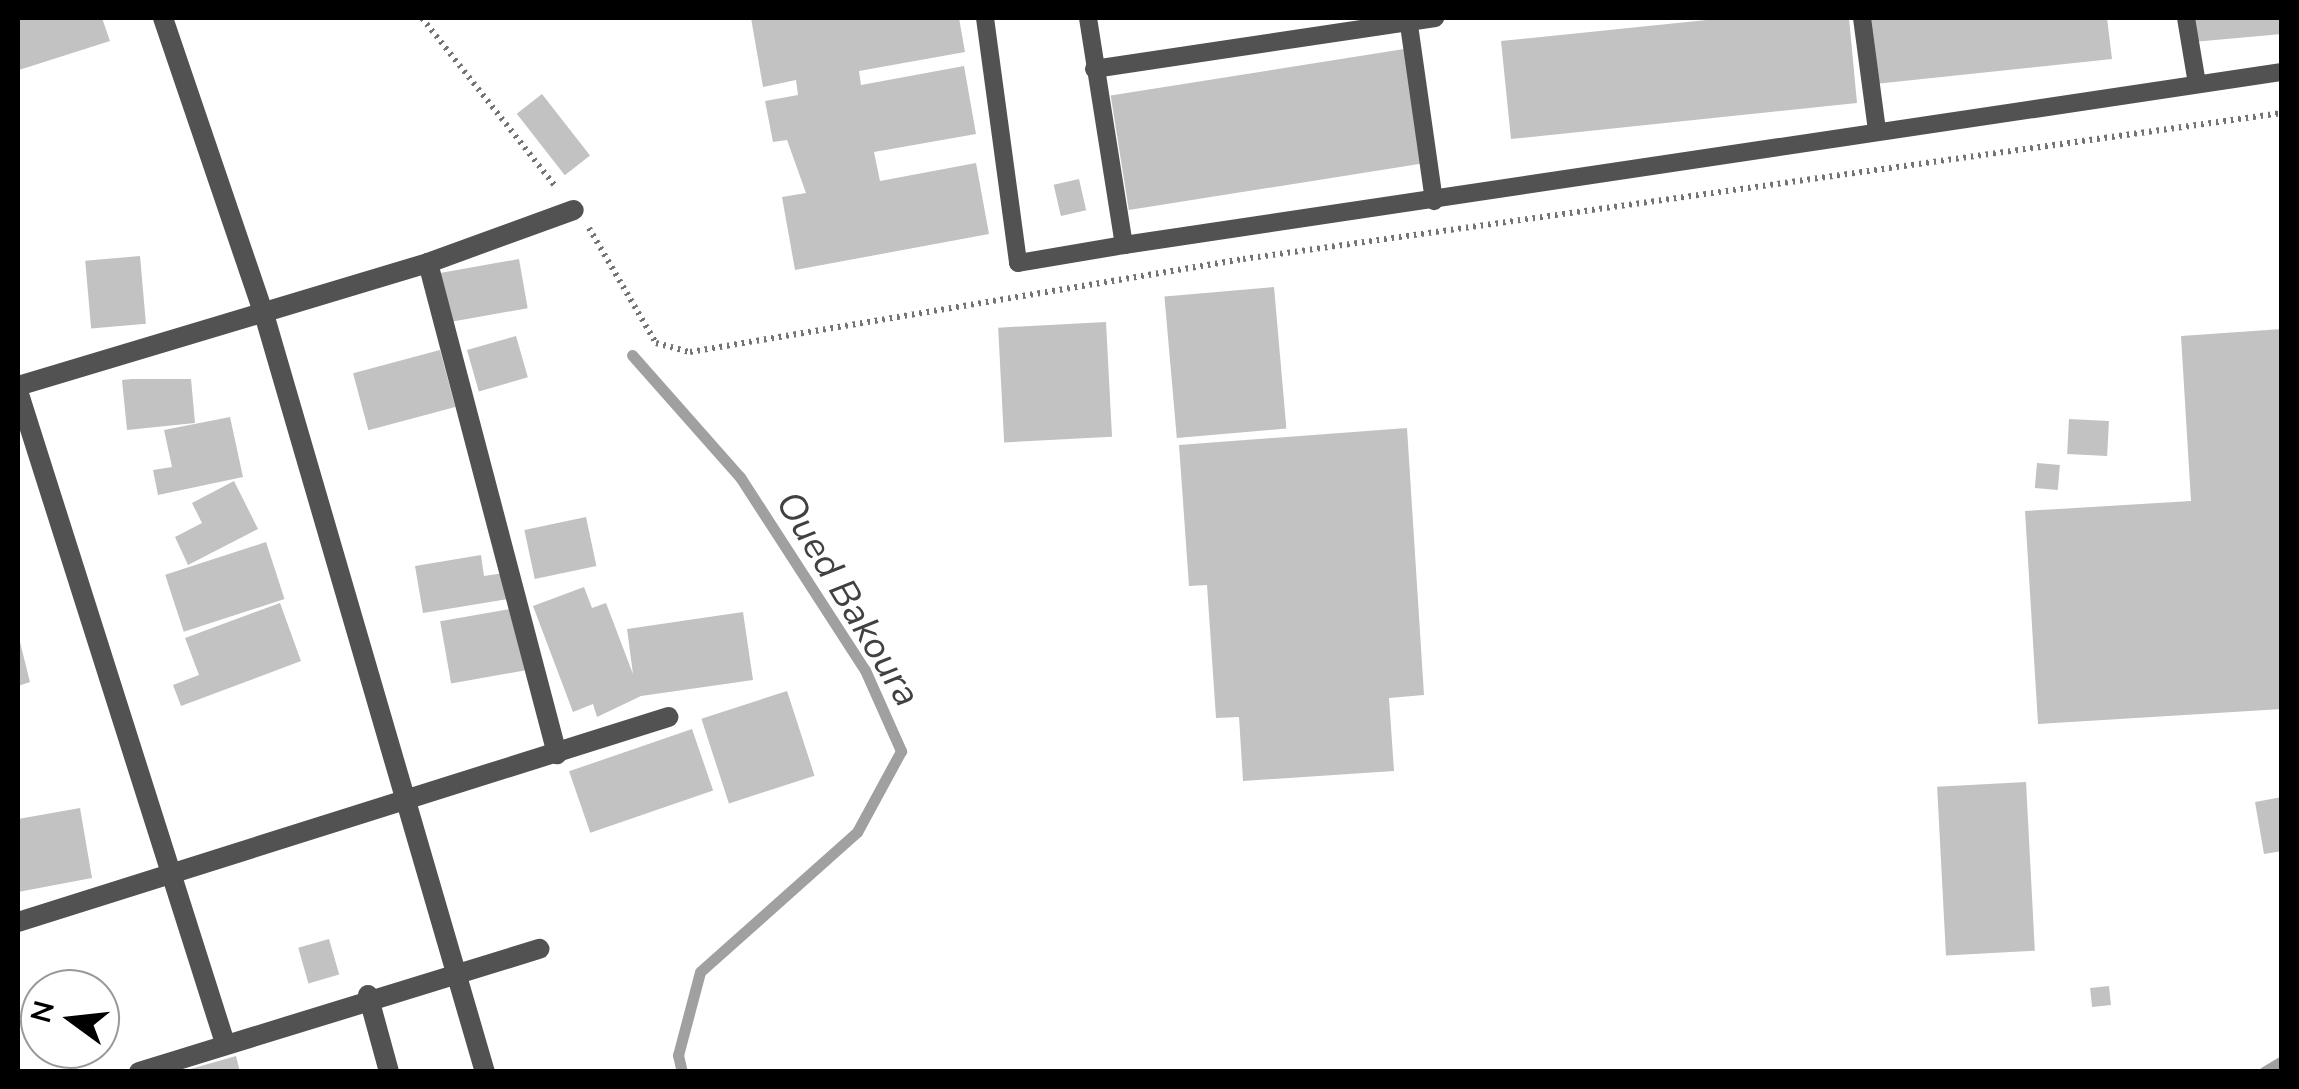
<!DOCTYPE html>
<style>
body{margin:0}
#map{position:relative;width:2299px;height:1089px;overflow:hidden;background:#fff;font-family:"Nunito Sans",sans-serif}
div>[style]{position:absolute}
.stream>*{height:11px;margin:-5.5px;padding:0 5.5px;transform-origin:5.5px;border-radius:5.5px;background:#a0a0a0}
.building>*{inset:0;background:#c2c2c2;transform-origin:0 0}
.path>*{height:6px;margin-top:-3px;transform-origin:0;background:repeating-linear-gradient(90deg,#747474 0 2.5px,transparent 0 7.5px)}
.service>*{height:18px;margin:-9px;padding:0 9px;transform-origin:9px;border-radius:9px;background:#525252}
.minor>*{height:20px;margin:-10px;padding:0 10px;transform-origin:10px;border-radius:10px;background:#525252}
span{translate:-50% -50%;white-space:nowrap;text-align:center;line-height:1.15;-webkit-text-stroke:8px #fff;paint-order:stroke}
.water-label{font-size:38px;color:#414141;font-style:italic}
.frame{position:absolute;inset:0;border:20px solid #000;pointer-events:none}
.north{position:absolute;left:20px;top:969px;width:100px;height:100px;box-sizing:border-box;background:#fff;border:2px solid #999;border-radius:50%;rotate:285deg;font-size:28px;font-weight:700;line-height:40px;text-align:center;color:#000}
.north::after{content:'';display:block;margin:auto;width:35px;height:45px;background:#000;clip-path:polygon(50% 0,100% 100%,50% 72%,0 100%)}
</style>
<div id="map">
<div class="stream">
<i style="left:632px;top:355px;width:163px;rotate:48.5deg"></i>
<i style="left:740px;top:477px;width:230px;rotate:57.1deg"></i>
<i style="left:865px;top:670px;width:89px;rotate:66deg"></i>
<i style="left:901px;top:751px;width:92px;rotate:118.5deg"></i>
<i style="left:857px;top:832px;width:210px;rotate:138.3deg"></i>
<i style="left:700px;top:972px;width:86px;rotate:104.8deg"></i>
<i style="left:678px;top:1055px;width:17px;rotate:77deg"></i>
<i style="left:2264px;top:1072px;width:21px;rotate:-31deg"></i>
</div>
<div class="building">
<i style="clip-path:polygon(18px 18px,102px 18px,110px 41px,19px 70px)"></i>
<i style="clip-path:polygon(751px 18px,959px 18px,965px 52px,859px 71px,861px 85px,964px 66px,976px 134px,874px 152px,880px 181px,976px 163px,989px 234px,795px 270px,782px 197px,806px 193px,787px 140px,773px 142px,765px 101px,798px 95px,796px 80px,763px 87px)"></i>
<i style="clip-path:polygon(1726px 18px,1849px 18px,1857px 103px,1511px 139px,1501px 41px)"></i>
<i style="clip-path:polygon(1868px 18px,2107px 18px,2112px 59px,1875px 84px)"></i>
<i style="clip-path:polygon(2191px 18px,2282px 18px,2282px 34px,2193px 42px)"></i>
<i style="left:1404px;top:49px;width:116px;height:297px;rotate:81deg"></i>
<i style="left:542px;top:94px;width:78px;height:32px;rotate:52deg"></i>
<i style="left:1079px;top:179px;width:32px;height:26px;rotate:77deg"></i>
<i style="left:140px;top:256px;width:68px;height:55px;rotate:85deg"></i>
<i style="left:519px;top:259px;width:50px;height:83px;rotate:80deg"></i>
<i style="left:1274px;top:287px;width:142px;height:110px;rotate:85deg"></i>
<i style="left:1106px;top:322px;width:115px;height:108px;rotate:87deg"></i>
<i style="clip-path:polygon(2282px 329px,2282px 709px,2038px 724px,2025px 511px,2191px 501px,2181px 336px)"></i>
<i style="left:516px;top:336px;width:43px;height:51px;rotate:74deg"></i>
<i style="left:440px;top:350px;width:59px;height:90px;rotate:75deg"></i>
<i style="clip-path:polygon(132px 379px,191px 379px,195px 423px,127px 430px,122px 380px)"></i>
<i style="clip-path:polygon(230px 417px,243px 477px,158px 495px,153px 470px,172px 467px,164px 430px)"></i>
<i style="left:2069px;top:419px;width:40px;height:35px;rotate:3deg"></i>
<i style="clip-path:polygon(1407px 428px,1424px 695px,1389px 698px,1394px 771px,1243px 781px,1239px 717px,1216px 718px,1207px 585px,1189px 586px,1179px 445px)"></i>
<i style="left:2037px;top:463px;width:23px;height:25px;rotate:5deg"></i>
<i style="clip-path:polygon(234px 481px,258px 529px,188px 565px,175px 537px,202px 523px,192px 503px)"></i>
<i style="left:586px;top:517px;width:50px;height:63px;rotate:78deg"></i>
<i style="left:266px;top:542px;width:60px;height:106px;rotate:72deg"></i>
<i style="clip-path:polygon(481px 555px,484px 576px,504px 573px,508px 599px,423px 613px,415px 566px)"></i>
<i style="clip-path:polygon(584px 587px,592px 608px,606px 603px,633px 674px,627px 629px,743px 612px,753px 680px,641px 696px,597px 717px,593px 704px,573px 712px,533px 606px)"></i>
<i style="clip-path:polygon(280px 603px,301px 661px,181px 706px,173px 685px,199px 675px,185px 638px)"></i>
<i style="left:516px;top:608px;width:63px;height:77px;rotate:80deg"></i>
<i style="clip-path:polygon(18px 634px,30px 682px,18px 686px)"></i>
<i style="left:787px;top:691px;width:89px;height:90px;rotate:72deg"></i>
<i style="left:692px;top:729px;width:65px;height:130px;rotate:71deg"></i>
<i style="left:2026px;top:782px;width:169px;height:89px;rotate:87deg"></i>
<i style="clip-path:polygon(2282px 797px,2282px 851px,2264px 854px,2255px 802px)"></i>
<i style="clip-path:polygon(80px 808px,92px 878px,18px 892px,18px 819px)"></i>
<i style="left:329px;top:939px;width:37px;height:32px;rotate:74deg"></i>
<i style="left:2109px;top:986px;width:19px;height:19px;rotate:84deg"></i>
<i style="clip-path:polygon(236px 1056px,240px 1072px,188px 1072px,187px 1070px)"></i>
</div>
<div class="path">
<i style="left:422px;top:18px;width:216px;rotate:51.6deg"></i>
<i style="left:589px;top:228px;width:133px;rotate:59.8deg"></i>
<i style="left:656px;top:343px;width:35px;rotate:15deg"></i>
<i style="left:690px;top:352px;width:561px;rotate:-9.55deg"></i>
<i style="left:1243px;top:259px;width:1049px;rotate:-8deg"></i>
</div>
<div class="service">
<i style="left:985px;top:18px;width:247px;rotate:82.3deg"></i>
<i style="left:1018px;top:263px;width:108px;rotate:-9.6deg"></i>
<i style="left:1088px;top:18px;width:230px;rotate:81deg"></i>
<i style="left:1124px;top:245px;width:1171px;rotate:-8.5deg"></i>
<i style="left:1408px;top:18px;width:185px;rotate:81.9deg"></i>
<i style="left:1862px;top:18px;width:114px;rotate:82.4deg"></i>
<i style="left:2186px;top:18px;width:67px;rotate:80.5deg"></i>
<i style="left:1094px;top:69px;width:345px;rotate:-8.5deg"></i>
</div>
<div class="minor">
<i style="left:163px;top:18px;width:313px;rotate:71.2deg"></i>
<i style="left:264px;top:314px;width:790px;rotate:73.75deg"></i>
<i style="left:428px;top:263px;width:508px;rotate:75.28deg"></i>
<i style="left:18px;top:386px;width:428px;rotate:-16.7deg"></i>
<i style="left:428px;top:263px;width:155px;rotate:-20deg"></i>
<i style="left:18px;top:391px;width:681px;rotate:72.39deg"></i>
<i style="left:18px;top:922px;width:682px;rotate:-17.5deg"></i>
<i style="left:368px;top:995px;width:80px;rotate:74.7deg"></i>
<i style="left:139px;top:1072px;width:419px;rotate:-17.1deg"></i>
</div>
<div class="water-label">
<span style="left:848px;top:599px;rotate:59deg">Oued Bakoura</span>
</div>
<div class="frame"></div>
<div class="north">N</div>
</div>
